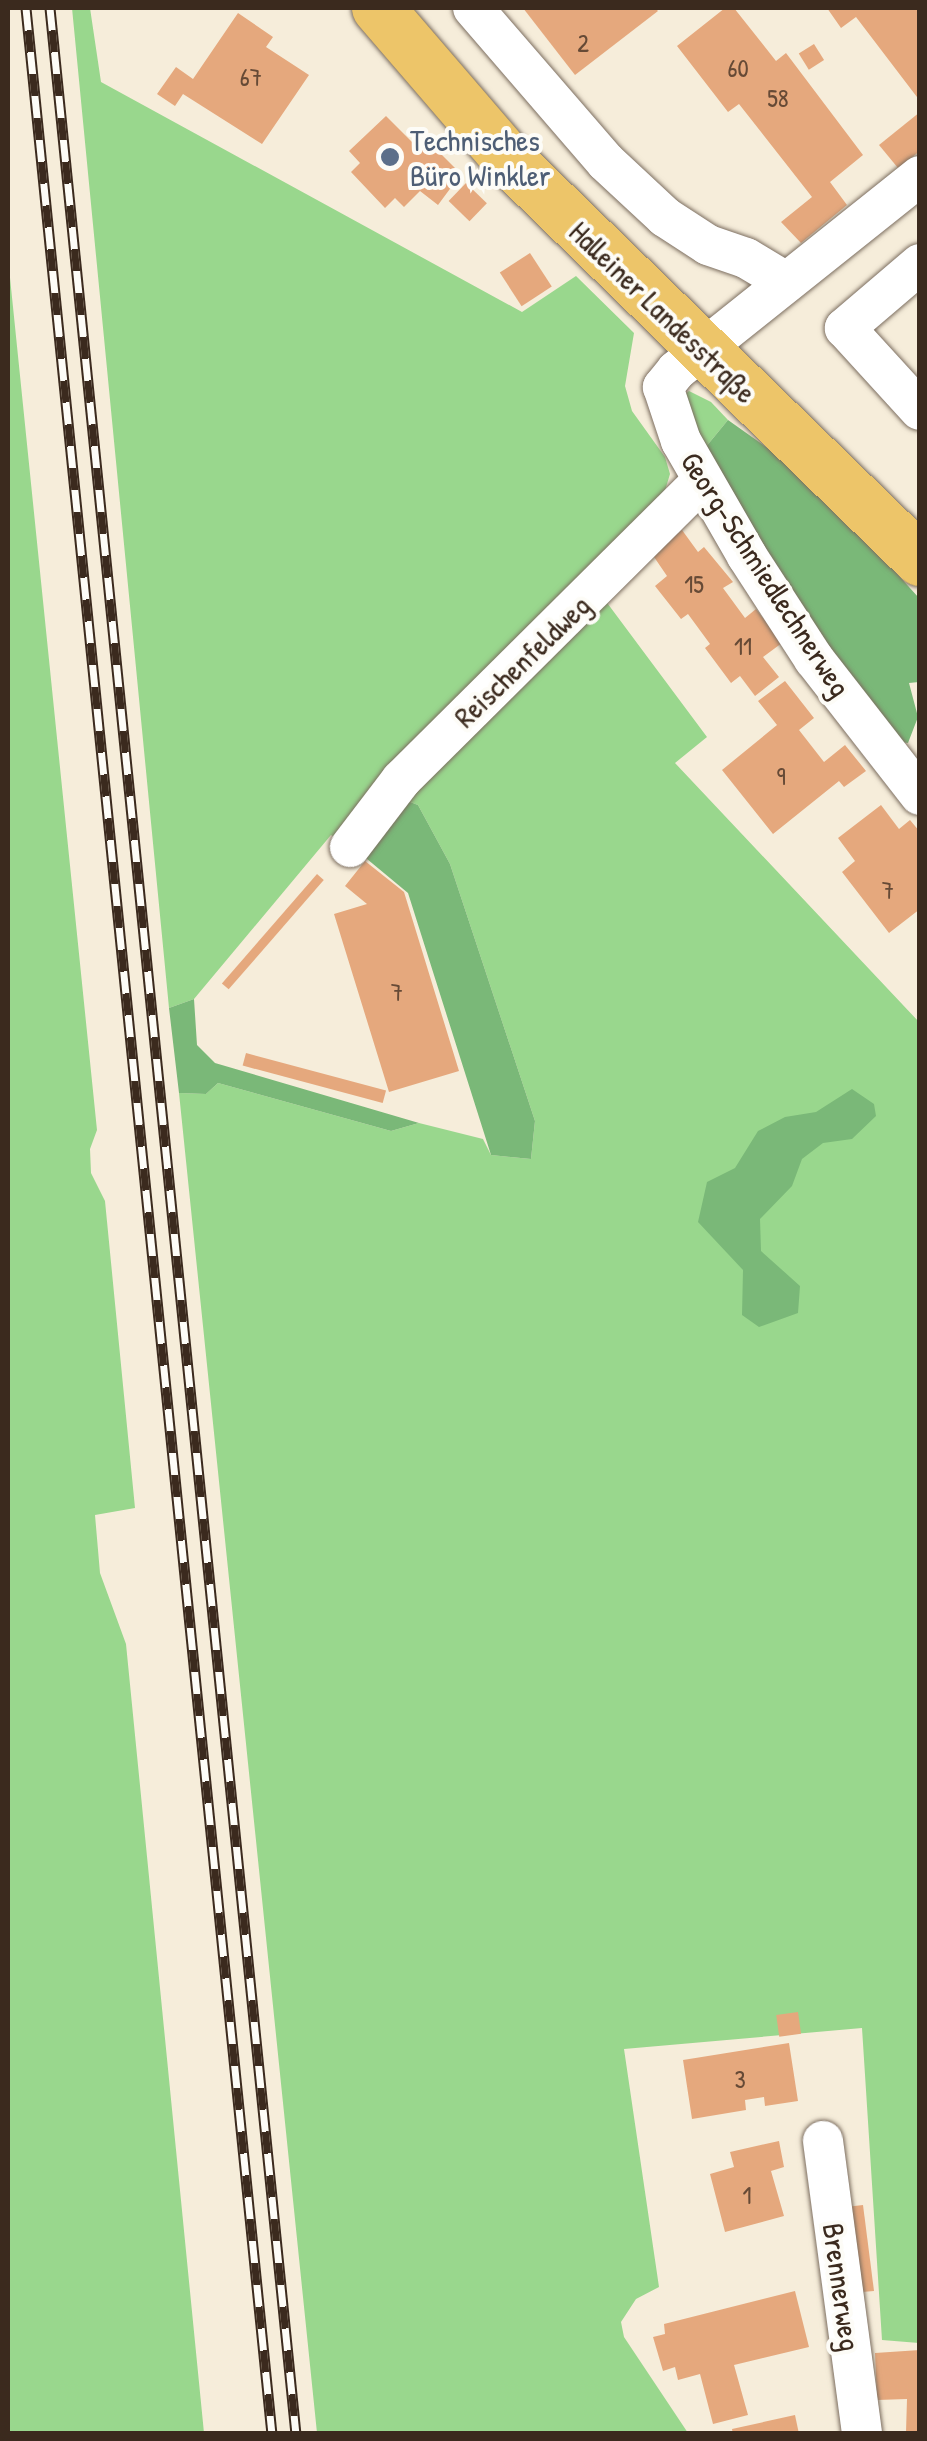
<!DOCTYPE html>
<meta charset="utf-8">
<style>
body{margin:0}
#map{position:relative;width:927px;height:2441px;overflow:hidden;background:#f6edda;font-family:"Patrick Hand",sans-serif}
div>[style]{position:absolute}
.green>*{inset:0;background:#99d78d}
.forest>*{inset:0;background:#7ab878}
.building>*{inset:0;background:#e5a87d;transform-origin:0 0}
.roads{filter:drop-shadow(0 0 2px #7c6e60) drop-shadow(0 0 2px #7c6e60)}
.minor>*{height:40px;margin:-20px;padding:0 20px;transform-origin:20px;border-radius:20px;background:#fff}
.major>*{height:52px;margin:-26px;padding:0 26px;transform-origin:26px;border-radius:26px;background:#edc569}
.rail>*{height:11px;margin-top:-5.5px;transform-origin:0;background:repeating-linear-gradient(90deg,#fdfcf7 0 22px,#3b2a1e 0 44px);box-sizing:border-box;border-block:2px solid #3b2a1e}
.dots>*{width:28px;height:28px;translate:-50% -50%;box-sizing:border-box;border:5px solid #fdfcf7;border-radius:50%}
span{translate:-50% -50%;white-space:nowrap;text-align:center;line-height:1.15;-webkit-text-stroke:8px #fdfcf7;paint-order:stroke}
.number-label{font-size:25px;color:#664a36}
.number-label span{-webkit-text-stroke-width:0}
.service-label{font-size:30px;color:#4e5e75}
.left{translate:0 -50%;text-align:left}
.street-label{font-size:30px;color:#3b2a1e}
.frame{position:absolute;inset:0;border:10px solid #3b2a1e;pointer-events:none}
</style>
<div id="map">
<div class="green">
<i style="clip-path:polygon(72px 8px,90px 8px,101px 82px,522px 312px,576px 276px,634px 333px,625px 386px,632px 411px,665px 457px,670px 474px,663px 497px,339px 840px,331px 835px,194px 999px,169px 1008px)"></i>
<i style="clip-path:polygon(8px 258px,97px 1130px,90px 1149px,91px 1173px,105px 1201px,135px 1508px,95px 1515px,100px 1573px,126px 1644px,204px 2433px,8px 2433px)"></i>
<i style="clip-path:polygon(689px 391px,711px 402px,728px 420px,705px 448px,683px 396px)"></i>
<i style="clip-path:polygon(602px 596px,707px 737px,675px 763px,919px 1022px,919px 2343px,882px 2340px,862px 2028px,624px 2049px,659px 2287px,636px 2299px,621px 2322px,624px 2337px,688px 2433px,317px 2433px,179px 1093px,206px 1094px,218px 1083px,391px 1131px,419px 1123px,483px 1139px,491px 1155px,531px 1159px,535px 1121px,450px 864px,418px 805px,397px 797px)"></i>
</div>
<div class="forest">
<i style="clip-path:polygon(728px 420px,811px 479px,919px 598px,919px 682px,909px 683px,918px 717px,908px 743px,895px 741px,818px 639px,705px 448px)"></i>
<i style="clip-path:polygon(397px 797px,418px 805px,450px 864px,535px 1121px,531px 1159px,491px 1155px,408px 893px,361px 854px)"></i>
<i style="clip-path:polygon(194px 999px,197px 1045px,215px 1063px,419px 1123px,391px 1131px,218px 1083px,206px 1094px,179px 1093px,169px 1008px)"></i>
<i style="clip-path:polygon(852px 1089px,874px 1104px,876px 1116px,852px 1139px,823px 1143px,802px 1159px,792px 1186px,760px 1219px,761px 1251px,800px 1286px,798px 1313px,759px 1327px,742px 1315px,743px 1270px,698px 1222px,707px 1182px,735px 1168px,758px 1131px,785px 1117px,816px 1112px)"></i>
</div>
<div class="building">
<i style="clip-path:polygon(523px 8px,655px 8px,658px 11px,575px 75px)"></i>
<i style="clip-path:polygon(725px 8px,734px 8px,776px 61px,786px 53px,863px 155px,830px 182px,847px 205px,801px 243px,781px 222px,812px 197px,739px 104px,728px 112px,677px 46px)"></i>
<i style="clip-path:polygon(827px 8px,920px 8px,920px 101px,856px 17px,841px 28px)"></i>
<i style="clip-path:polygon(238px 13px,273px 37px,266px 47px,309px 75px,262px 144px,183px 94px,175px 106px,157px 94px,176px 67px,193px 79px)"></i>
<i style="left:814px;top:44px;width:19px;height:18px;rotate:58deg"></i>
<i style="clip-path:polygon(920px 112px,920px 151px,898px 168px,879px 145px)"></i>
<i style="clip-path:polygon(386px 116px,413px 143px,422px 135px,461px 174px,438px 205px,420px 191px,404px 207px,395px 198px,385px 208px,351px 172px,360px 163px,349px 151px)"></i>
<i style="left:466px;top:183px;width:29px;height:25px;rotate:44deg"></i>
<i style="left:530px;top:253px;width:40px;height:36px;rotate:57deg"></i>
<i style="clip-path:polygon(682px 530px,698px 552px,704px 547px,733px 582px,723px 588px,745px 618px,756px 609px,782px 643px,763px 657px,779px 677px,755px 696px,740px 676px,731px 683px,705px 648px,710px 644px,688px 614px,681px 619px,655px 586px,667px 576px,652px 554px)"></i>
<i style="clip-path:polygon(785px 681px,814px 718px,799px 730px,824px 762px,845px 745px,866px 771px,844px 787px,839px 781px,773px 834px,722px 770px,777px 725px,758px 701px)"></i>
<i style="clip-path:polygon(881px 805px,899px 829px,910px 820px,920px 832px,920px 909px,889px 933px,842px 872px,855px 861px,838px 838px)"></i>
<i style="clip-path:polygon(365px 861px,404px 892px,459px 1071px,389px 1092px,334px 914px,367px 904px,345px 886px)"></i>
<i style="left:317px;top:874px;width:9px;height:145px;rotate:41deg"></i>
<i style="left:246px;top:1053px;width:145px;height:13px;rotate:15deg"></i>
<i style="left:798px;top:2012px;width:22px;height:22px;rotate:82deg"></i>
<i style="clip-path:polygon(789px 2043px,798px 2101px,765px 2106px,764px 2097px,745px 2100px,746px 2110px,692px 2119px,683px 2060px)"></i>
<i style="clip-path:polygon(779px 2141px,784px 2167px,771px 2171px,784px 2216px,725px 2232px,710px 2174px,734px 2167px,730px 2152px)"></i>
<i style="clip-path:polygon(863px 2205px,874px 2291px,862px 2292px,846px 2207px)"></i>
<i style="clip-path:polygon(795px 2291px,809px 2347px,734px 2365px,748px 2415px,713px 2424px,700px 2374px,678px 2380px,675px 2367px,663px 2371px,653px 2337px,665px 2334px,664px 2324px)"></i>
<i style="clip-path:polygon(920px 2350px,920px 2433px,906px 2432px,907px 2399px,877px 2400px,875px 2353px)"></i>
<i style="clip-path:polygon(795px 2415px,799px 2434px,733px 2434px,732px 2429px)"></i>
</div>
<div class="roads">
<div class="minor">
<i style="left:473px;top:8px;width:203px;rotate:49.2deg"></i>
<i style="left:606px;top:162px;width:81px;rotate:43deg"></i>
<i style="left:665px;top:217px;width:51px;rotate:33.1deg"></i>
<i style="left:708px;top:245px;width:40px;rotate:18.9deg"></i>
<i style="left:746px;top:258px;width:47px;rotate:31deg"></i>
<i style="left:920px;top:176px;width:312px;rotate:141.4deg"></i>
<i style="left:676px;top:371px;width:21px;rotate:129deg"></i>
<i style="left:663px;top:387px;width:57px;rotate:71.6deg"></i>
<i style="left:681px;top:441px;width:133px;rotate:60.1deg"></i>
<i style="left:747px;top:556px;width:123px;rotate:57deg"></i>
<i style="left:814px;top:659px;width:172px;rotate:52.1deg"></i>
<i style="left:920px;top:264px;width:99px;rotate:139.5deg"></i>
<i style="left:845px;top:328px;width:111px;rotate:47.6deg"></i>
<i style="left:350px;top:847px;width:84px;rotate:-52.7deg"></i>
<i style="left:401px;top:780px;width:424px;rotate:-44.8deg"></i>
<i style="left:823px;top:2141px;width:296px;rotate:82.4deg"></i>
</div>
<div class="major">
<i style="left:378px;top:8px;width:199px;rotate:49.3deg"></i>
<i style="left:508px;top:159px;width:575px;rotate:44.22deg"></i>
</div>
</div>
<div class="rail">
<i style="left:26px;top:8px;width:2438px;rotate:84.21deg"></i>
<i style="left:50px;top:8px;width:2438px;rotate:84.21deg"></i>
</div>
<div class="dots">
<i style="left:390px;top:157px;background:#5c6f8a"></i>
</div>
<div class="number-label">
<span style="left:583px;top:43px">2</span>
<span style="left:738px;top:68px">60</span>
<span style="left:251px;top:77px">67</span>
<span style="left:778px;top:98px">58</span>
<span style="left:694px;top:584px">15</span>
<span style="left:743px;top:646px">11</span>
<span style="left:781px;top:776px">9</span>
<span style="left:888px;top:890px">7</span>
<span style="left:397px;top:992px">7</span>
<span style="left:740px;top:2079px">3</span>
<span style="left:747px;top:2195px">1</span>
</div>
<div class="service-label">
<span class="left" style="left:410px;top:157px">Technisches<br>Büro Winkler</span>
</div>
<div class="street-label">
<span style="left:663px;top:312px;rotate:44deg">Halleiner Landesstraße</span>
<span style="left:766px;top:574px;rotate:57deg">Georg-Schmiedlechnerweg</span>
<span style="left:522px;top:661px;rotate:-44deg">Reischenfeldweg</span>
<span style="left:842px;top:2287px;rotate:82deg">Brennerweg</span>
</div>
<div class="frame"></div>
</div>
